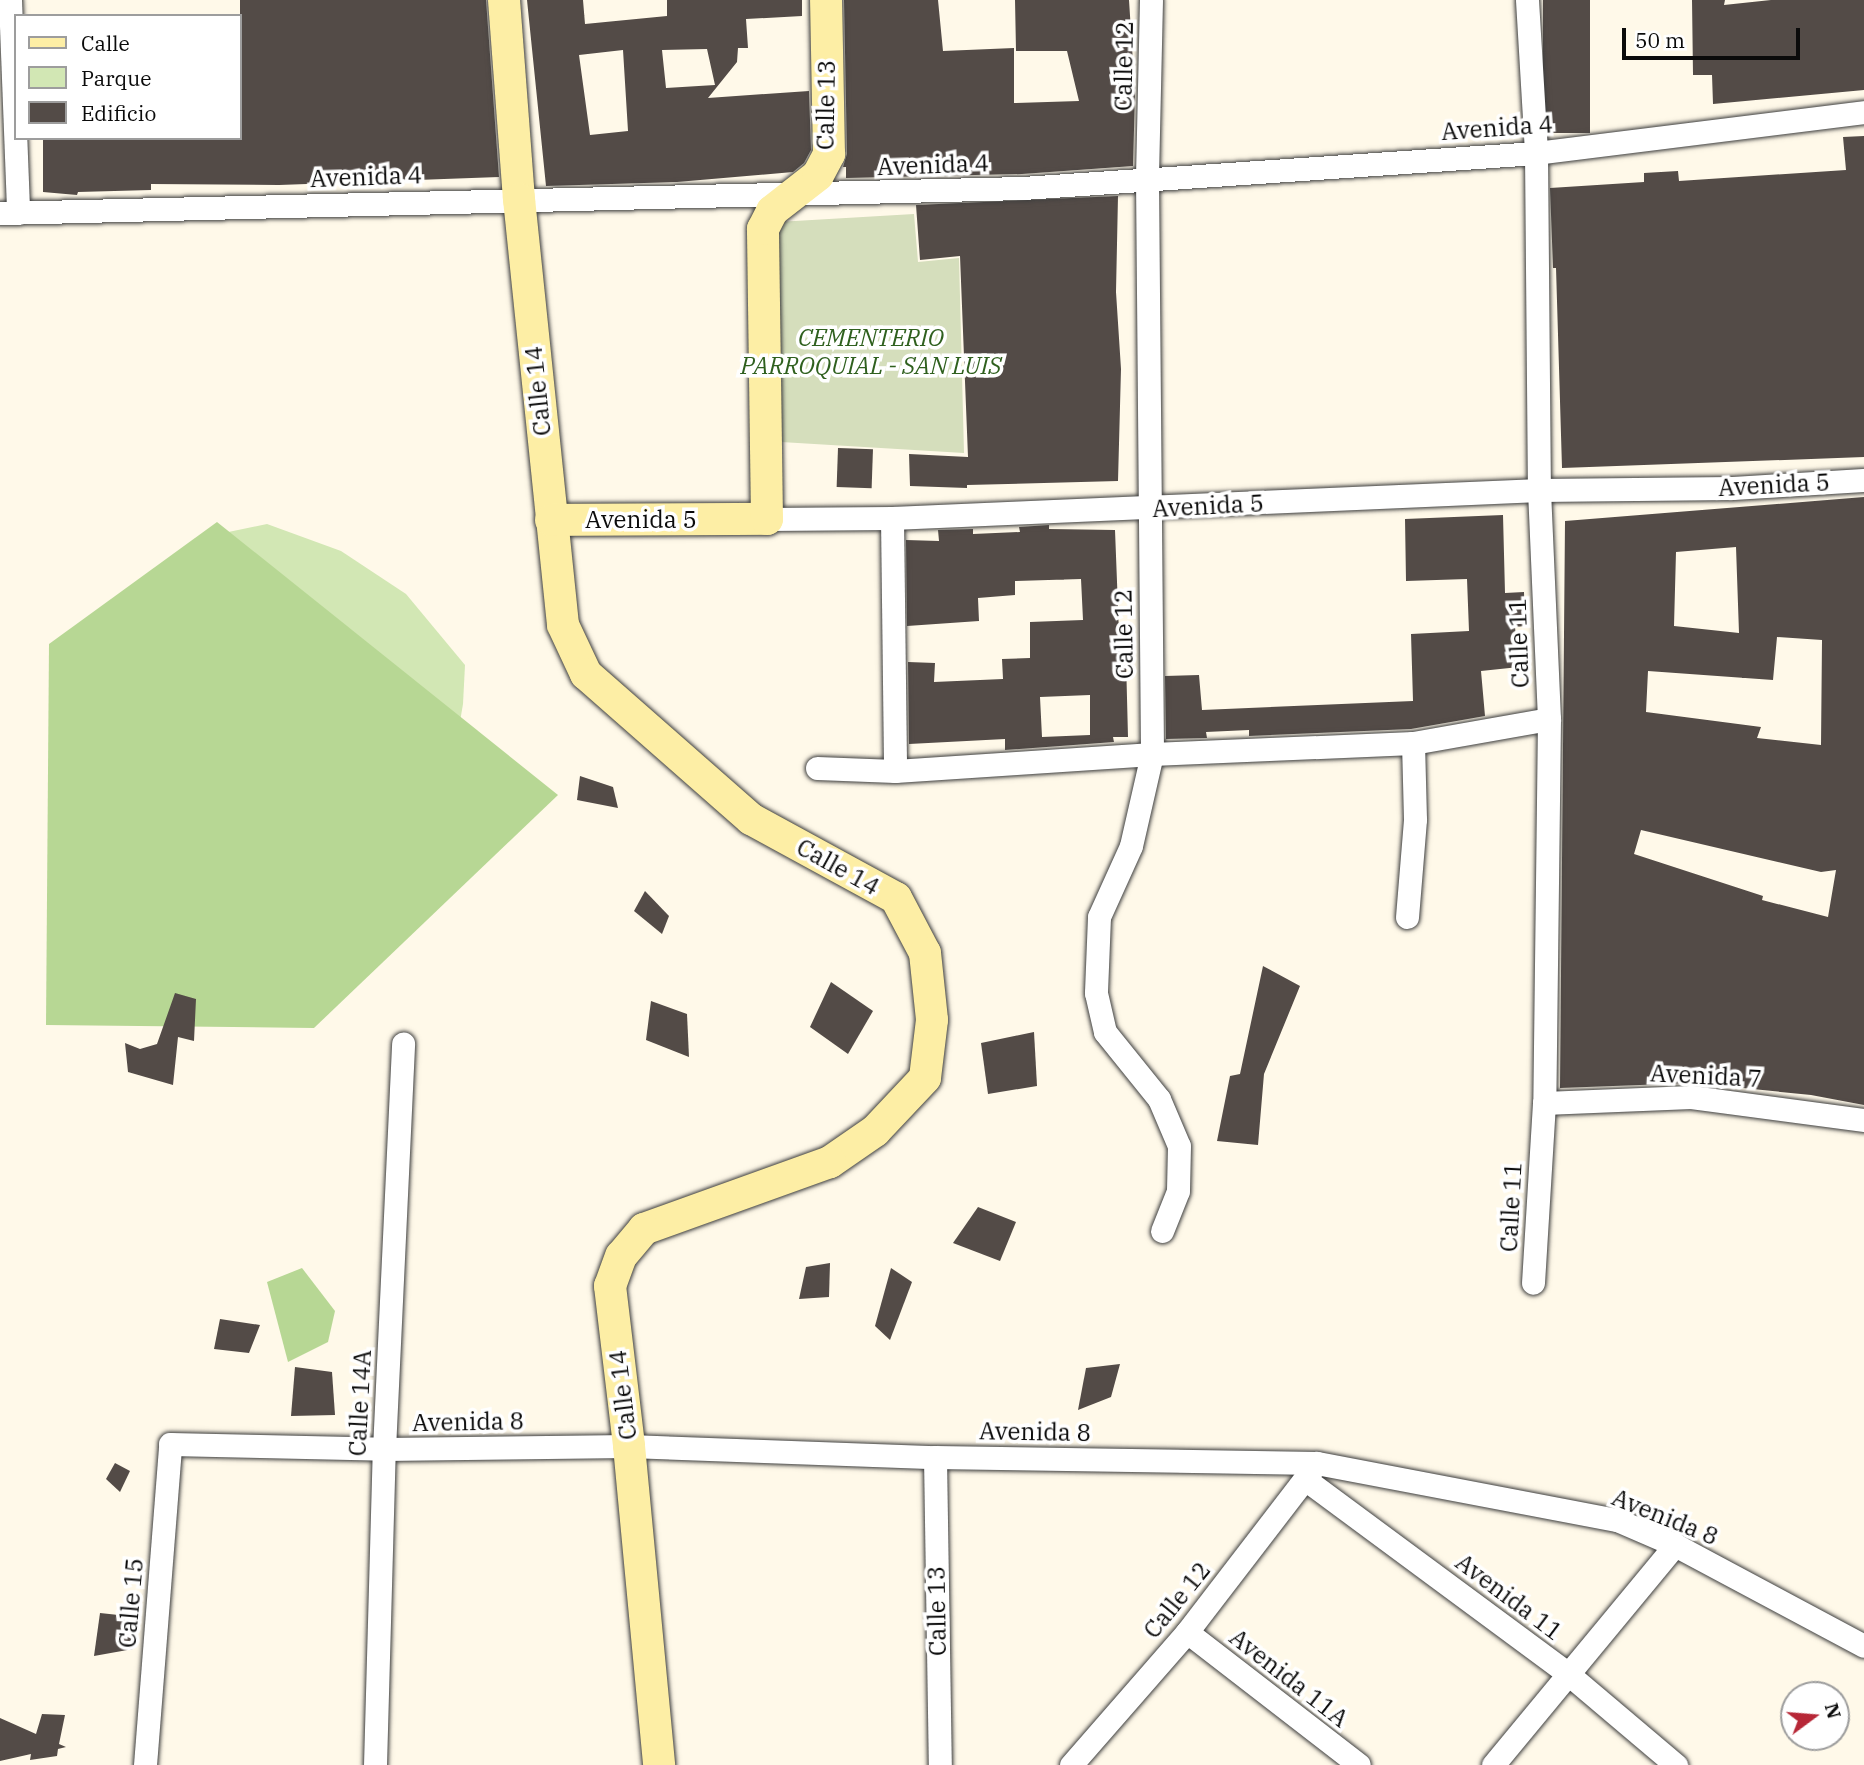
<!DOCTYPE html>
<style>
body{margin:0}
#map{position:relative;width:1864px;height:1765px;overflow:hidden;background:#fff9e9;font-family:"IBM Plex Serif",serif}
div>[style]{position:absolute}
.green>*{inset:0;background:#d2e7b4}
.forest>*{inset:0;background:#b7d794}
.cemetery>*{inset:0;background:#d5debc}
.building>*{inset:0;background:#534b47;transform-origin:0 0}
.roads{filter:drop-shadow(0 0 2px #3e3e3e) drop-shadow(0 0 2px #3e3e3e)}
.street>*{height:23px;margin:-11.5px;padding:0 11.5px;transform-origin:11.5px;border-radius:11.5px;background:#fff}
.secondary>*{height:32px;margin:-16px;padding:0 16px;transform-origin:16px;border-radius:16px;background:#fdeea5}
span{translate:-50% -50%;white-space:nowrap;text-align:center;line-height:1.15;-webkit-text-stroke:7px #fff;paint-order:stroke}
.street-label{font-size:24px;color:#0b0b0b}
.park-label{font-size:24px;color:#2f601e;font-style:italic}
.legend{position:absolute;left:14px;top:14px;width:228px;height:126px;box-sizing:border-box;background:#fff;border:2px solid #9d9d9d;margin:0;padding:9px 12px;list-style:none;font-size:21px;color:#0b0b0b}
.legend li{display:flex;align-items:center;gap:14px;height:35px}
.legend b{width:35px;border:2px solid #9d9d9d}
.north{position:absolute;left:1780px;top:1681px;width:70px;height:70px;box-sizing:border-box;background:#fff;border:2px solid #9d9d9d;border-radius:50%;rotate:74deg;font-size:19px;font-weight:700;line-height:28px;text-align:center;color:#0b0b0b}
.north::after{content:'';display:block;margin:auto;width:24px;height:32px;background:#b72737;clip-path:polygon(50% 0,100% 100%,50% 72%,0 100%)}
.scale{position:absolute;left:1622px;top:28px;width:178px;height:32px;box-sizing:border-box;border:4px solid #0b0b0b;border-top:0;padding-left:9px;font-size:21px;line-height:24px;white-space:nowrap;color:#0b0b0b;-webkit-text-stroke:5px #fff;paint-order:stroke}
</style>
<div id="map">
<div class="green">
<i style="clip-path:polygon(267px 524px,341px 551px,406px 594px,465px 665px,463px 704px,455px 751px,214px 535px)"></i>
</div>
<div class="forest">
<i style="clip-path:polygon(217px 522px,558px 795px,314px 1028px,46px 1025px,49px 644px)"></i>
<i style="clip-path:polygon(302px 1268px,335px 1311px,328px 1342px,288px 1362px,267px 1282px)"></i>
</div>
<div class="cemetery">
<i style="clip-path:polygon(914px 214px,918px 262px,959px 258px,964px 453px,781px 442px,778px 222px)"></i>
</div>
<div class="building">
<i style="clip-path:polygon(240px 0,486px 0,499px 177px,279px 185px,151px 184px,151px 190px,78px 192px,77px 195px,43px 192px,43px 138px,240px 138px)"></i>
<i style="clip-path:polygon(evenodd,527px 0,583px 0,585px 24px,667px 16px,667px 0,802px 0,802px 16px,746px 19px,748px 48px,738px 48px,737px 62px,708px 98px,809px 91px,811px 150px,804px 163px,793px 172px,677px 182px,546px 186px,527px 0,707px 49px,715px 85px,666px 88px,662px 50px,707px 49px,527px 0,623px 50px,628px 131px,590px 135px,579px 55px,623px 50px)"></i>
<i style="clip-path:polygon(844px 0,938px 0,943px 51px,1014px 48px,1014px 103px,1079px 101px,1067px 51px,1016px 51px,1015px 0,1129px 0,1135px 93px,1133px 166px,1022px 174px,846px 178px,846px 167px,843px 167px,847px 154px)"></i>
<i style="left:1543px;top:0;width:47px;height:133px"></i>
<i style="clip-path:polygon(1692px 0,1725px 0,1724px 5px,1771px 0,1864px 0,1864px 90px,1713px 104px,1712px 75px,1693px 75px)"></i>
<i style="clip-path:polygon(1864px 136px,1864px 457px,1562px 468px,1556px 268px,1553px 268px,1550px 188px,1644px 182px,1644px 173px,1678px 171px,1679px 181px,1846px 170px,1843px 137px)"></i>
<i style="clip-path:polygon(1118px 196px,1116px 292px,1121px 369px,1118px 481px,967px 485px,967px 488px,910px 486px,909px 454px,968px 457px,960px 256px,920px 260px,916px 205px)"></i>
<i style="left:838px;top:448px;width:35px;height:39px;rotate:2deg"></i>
<i style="clip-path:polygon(evenodd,1864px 497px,1864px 1105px,1811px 1095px,1693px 1083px,1560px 1088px,1565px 521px,1864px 497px,1736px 547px,1739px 633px,1674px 626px,1676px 552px,1736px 547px,1864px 497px,1777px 637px,1822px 640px,1821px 745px,1757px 738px,1761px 727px,1646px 712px,1648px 671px,1773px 680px,1777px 637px,1864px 497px,1641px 830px,1821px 872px,1836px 870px,1828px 917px,1762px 900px,1763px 896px,1634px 854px,1641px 830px)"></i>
<i style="clip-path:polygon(1503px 515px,1505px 593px,1524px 592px,1525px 626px,1515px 627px,1519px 667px,1481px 671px,1485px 716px,1411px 729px,1249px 736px,1249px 730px,1206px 732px,1207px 738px,1166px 739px,1165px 676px,1199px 675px,1202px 710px,1413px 701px,1411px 634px,1469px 631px,1467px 579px,1406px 581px,1405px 519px)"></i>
<i style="clip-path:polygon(evenodd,1049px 525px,1049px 529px,1115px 530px,1120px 659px,1126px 659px,1128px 737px,1113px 737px,1114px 742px,1005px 750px,1005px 739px,909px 744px,908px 662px,935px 663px,934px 682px,1003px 679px,1002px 659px,1030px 658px,1030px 622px,1083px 620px,1081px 579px,1015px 581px,1015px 595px,978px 598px,979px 621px,907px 626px,906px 540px,939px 541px,938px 530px,973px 529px,973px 534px,1020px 532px,1019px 527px,1049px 525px,1090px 695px,1090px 735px,1042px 737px,1040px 697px,1090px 695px)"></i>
<i style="clip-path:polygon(580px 776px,613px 787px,618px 808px,577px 800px)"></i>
<i style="clip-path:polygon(645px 891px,669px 916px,662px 934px,634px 911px)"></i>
<i style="clip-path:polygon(1263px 966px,1300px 986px,1264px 1074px,1258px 1145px,1217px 1141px,1230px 1076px,1240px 1074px)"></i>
<i style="clip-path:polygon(831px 982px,873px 1011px,848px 1054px,810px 1027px)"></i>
<i style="clip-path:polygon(175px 993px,196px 999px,194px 1041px,178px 1037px,173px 1085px,128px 1072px,125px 1043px,140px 1049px,157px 1044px)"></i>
<i style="clip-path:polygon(651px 1001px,687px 1014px,689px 1057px,646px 1040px)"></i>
<i style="clip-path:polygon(1034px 1032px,1037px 1086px,988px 1094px,981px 1043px)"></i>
<i style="clip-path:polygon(978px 1207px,1016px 1222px,1000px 1261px,953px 1243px)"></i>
<i style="clip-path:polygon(830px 1263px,829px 1297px,799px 1299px,806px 1267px)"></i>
<i style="clip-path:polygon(891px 1268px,912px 1282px,890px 1340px,875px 1326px)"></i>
<i style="clip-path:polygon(220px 1319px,260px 1325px,249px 1353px,214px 1349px)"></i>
<i style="clip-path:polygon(1120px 1364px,1111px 1397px,1078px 1410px,1086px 1368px)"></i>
<i style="clip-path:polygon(295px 1367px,332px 1372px,335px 1415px,291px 1416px)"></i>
<i style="clip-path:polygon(115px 1463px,130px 1471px,120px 1492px,106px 1479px)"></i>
<i style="clip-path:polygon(100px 1613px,137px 1617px,133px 1649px,94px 1656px)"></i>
<i style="clip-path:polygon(42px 1714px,65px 1715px,59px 1744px,66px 1747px,58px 1749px,57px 1756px,30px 1760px,31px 1754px,0 1761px,0 1718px,36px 1734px)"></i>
</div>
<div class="roads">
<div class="street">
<i style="left:10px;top:0;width:213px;rotate:87.8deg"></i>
<i style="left:1151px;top:0;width:178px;rotate:91.3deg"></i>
<i style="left:1147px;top:178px;width:576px;rotate:89.5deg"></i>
<i style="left:1152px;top:754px;width:94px;rotate:102.9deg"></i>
<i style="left:1131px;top:846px;width:78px;rotate:114.3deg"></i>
<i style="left:1099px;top:917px;width:76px;rotate:92.3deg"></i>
<i style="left:1096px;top:993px;width:40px;rotate:77deg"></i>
<i style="left:1105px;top:1032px;width:86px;rotate:51.1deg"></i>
<i style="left:1159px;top:1099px;width:51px;rotate:66.9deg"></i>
<i style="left:1179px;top:1146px;width:45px;rotate:91.3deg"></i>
<i style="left:1178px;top:1191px;width:43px;rotate:111.8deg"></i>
<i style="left:1527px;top:0;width:153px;rotate:86.6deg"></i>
<i style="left:1536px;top:153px;width:337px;rotate:89.5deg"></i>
<i style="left:1539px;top:490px;width:229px;rotate:87.5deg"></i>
<i style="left:1549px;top:719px;width:384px;rotate:90.7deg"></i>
<i style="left:1544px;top:1103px;width:180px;rotate:93.5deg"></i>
<i style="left:0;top:213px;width:1023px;rotate:-1.4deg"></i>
<i style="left:1023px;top:188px;width:514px;rotate:-3.9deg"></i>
<i style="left:1536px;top:153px;width:331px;rotate:-7.1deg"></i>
<i style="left:892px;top:518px;width:253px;rotate:89.3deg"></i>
<i style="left:767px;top:519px;width:125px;rotate:-0.5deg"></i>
<i style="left:892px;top:518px;width:648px;rotate:-2.48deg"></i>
<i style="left:1539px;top:490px;width:193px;rotate:-0.6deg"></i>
<i style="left:1732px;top:488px;width:132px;rotate:-3.5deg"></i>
<i style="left:817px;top:768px;width:78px;rotate:2.2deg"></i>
<i style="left:895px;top:771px;width:258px;rotate:-3.8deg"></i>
<i style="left:1152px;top:754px;width:261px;rotate:-2.4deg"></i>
<i style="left:1413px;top:743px;width:138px;rotate:-10deg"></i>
<i style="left:1407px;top:917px;width:98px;rotate:-85.3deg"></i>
<i style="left:1415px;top:819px;width:76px;rotate:-91.5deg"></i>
<i style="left:1544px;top:1103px;width:147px;rotate:-2.3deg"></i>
<i style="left:1691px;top:1097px;width:175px;rotate:7.6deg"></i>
<i style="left:935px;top:1457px;width:308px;rotate:89.1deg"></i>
<i style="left:1305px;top:1479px;width:326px;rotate:36.5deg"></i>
<i style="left:1567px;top:1673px;width:143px;rotate:40.2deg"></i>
<i style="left:1187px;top:1632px;width:217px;rotate:37.7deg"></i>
<i style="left:145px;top:1765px;width:322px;rotate:-85.5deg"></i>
<i style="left:170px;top:1444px;width:214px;rotate:1.3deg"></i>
<i style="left:384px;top:1449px;width:245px;rotate:-0.7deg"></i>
<i style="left:629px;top:1446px;width:306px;rotate:2.1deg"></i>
<i style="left:935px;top:1457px;width:382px;rotate:0.9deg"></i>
<i style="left:1317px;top:1463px;width:305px;rotate:10.8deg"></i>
<i style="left:1617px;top:1520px;width:63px;rotate:23.3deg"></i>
<i style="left:1675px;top:1545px;width:214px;rotate:28.1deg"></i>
<i style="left:375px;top:1765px;width:316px;rotate:-88.4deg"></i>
<i style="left:384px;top:1449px;width:406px;rotate:-87.3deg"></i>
<i style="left:1071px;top:1765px;width:176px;rotate:-48.9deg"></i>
<i style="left:1187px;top:1632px;width:207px;rotate:-52.5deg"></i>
<i style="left:1493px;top:1765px;width:286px;rotate:-50.4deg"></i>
</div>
<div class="secondary">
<i style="left:504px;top:0;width:200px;rotate:85.7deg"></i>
<i style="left:519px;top:199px;width:428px;rotate:84.1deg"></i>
<i style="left:563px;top:625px;width:54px;rotate:64.9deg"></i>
<i style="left:586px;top:674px;width:220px;rotate:41.3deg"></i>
<i style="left:751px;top:819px;width:165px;rotate:28.6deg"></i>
<i style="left:896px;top:898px;width:62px;rotate:62.2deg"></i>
<i style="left:925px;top:953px;width:67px;rotate:84deg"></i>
<i style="left:932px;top:1020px;width:58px;rotate:96.9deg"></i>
<i style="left:925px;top:1078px;width:73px;rotate:133.3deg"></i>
<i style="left:875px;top:1131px;width:55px;rotate:145.4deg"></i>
<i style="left:830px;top:1162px;width:198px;rotate:160.2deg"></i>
<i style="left:644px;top:1229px;width:35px;rotate:130deg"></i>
<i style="left:621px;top:1256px;width:32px;rotate:110deg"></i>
<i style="left:610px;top:1286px;width:161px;rotate:83.2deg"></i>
<i style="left:629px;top:1446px;width:320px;rotate:84.6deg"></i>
<i style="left:551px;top:520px;width:216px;rotate:-0.3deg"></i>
<i style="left:767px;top:519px;width:290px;rotate:-90.8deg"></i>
<i style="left:763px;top:229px;width:20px;rotate:-63deg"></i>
<i style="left:772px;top:211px;width:58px;rotate:-38deg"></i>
<i style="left:818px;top:175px;width:24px;rotate:-62deg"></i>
<i style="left:829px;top:154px;width:154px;rotate:-91.1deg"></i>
</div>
</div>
<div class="street-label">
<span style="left:1124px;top:66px;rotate:-89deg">Calle 12</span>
<span style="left:826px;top:105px;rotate:-89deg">Calle 13</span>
<span style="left:1497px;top:128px;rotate:-4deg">Avenida 4</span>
<span style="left:933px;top:165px;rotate:-2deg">Avenida 4</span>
<span style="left:366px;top:177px;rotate:-2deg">Avenida 4</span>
<span style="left:538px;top:391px;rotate:-96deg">Calle 14</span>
<span style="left:1774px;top:485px;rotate:-3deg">Avenida 5</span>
<span style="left:1208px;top:506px;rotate:-3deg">Avenida 5</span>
<span style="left:641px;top:520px">Avenida 5</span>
<span style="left:1124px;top:634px;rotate:-91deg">Calle 12</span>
<span style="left:1519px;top:643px;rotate:-92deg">Calle 11</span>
<span style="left:838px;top:867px;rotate:29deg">Calle 14</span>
<span style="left:1706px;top:1076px;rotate:3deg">Avenida 7</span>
<span style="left:1511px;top:1207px;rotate:-87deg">Calle 11</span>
<span style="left:623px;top:1395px;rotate:-97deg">Calle 14</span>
<span style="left:360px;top:1403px;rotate:-87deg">Calle 14A</span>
<span style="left:468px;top:1422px;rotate:-1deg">Avenida 8</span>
<span style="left:1035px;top:1432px;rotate:1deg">Avenida 8</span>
<span style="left:1665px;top:1517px;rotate:22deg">Avenida 8</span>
<span style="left:1509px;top:1597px;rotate:37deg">Avenida 11</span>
<span style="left:1177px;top:1600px;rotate:-51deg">Calle 12</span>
<span style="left:131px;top:1603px;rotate:-85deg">Calle 15</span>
<span style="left:937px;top:1611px;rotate:-91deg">Calle 13</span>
<span style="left:1289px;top:1678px;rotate:38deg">Avenida 11A</span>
</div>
<div class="park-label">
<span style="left:871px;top:352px">CEMENTERIO<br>PARROQUIAL - SAN LUIS</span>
</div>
<ul class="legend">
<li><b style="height:9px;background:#fdeea5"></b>Calle</li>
<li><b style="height:19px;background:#d2e7b4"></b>Parque</li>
<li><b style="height:19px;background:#534b47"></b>Edificio</li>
</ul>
<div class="north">N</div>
<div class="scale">50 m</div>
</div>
